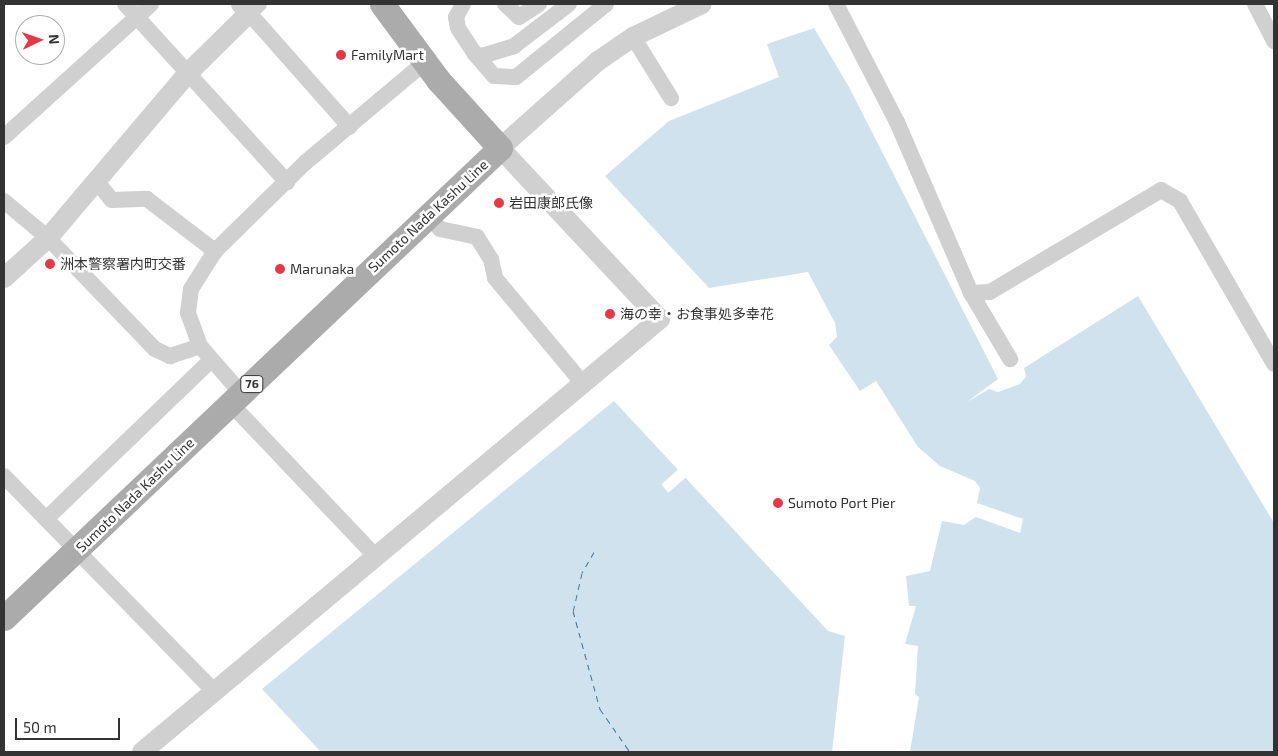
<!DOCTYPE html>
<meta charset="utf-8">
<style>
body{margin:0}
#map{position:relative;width:1278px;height:756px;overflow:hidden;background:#fff;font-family:"Exo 2","Noto Sans JP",sans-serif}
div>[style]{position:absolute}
.water>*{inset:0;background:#cfe2ee}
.pier>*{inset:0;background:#fff;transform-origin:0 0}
.ferry>*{height:1px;margin-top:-0.5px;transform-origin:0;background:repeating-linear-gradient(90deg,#3f7597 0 6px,transparent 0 11px)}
.minor>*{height:16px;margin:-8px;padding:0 8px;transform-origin:8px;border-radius:8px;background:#d0d0d0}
.tertiary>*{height:20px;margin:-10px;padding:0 10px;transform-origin:10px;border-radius:10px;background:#d0d0d0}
.primary>*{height:25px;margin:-12.5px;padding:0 12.5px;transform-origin:12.5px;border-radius:12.5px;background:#ababab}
.dots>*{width:14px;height:14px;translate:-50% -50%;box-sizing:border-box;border:2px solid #fff;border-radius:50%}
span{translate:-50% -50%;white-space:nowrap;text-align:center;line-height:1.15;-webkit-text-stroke:5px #fff;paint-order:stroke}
.shield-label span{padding:1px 4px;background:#fff;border:1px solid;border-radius:4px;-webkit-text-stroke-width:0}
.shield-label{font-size:12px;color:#333;font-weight:700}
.poi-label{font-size:14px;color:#333}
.left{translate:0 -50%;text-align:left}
.street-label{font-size:14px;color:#333}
.frame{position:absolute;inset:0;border:5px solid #333;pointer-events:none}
.north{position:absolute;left:15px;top:15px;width:50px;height:50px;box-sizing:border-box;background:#fff;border:1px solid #adadad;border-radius:50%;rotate:87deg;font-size:14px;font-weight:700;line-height:20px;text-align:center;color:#333}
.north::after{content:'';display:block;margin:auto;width:18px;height:22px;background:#e63946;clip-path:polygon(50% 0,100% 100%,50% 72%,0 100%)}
.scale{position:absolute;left:15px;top:718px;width:105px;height:22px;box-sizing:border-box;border:2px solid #333;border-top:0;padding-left:6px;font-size:15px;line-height:18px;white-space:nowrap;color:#333;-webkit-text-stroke:4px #fff;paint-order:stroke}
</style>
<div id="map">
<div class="water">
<i style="clip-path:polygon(814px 28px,849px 87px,998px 379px,967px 402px,989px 389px,998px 392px,1020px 384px,1026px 377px,1024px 368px,1138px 296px,1274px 523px,1274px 752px,910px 752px,919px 697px,915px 694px,918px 646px,905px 644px,916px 606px,909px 606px,906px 576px,930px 571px,942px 521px,964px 525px,976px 517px,1020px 533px,1023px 519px,977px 503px,980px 488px,975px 481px,940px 466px,918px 447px,876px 381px,860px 391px,829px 345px,837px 337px,835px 323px,808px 272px,709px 288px,605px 176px,669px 121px,779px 77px,767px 44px)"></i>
<i style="clip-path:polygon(614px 401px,828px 631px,845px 636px,832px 752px,321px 752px,262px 689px)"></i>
</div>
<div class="pier">
<i style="clip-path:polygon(875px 383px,917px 447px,939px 466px,974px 482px,978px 489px,974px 502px,974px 483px,939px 468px,917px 449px,875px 384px,861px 393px)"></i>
<i style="left:680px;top:468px;width:11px;height:25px;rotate:49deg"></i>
</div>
<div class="ferry">
<i style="left:594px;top:552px;width:24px;rotate:120deg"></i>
<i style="left:582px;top:573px;width:39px;rotate:103deg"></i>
<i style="left:573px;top:611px;width:102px;rotate:74.6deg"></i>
<i style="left:600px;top:709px;width:52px;rotate:55.1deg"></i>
</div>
<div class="minor">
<i style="left:125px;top:4px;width:241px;rotate:47.7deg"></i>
<i style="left:259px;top:4px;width:13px;rotate:138deg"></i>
<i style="left:249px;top:13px;width:152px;rotate:48.5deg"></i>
<i style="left:463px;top:4px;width:15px;rotate:118deg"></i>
<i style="left:456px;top:17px;width:11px;rotate:80deg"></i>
<i style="left:458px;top:28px;width:31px;rotate:57deg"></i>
<i style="left:475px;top:54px;width:7px;rotate:16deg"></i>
<i style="left:482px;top:56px;width:34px;rotate:-17deg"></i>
<i style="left:514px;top:46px;width:69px;rotate:-37.4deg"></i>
<i style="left:505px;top:4px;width:19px;rotate:43deg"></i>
<i style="left:519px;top:17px;width:24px;rotate:-33deg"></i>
<i style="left:836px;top:4px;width:133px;rotate:62.7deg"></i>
<i style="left:897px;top:122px;width:186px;rotate:66.6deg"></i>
<i style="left:971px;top:293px;width:19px;rotate:-3deg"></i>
<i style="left:990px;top:292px;width:199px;rotate:-30.8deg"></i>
<i style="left:1161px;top:190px;width:22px;rotate:30deg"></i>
<i style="left:1180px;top:201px;width:188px;rotate:60deg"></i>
<i style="left:1255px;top:4px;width:42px;rotate:62.8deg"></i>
<i style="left:633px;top:37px;width:72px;rotate:58.1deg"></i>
<i style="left:475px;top:54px;width:29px;rotate:49deg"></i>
<i style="left:494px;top:76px;width:22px;rotate:3deg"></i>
<i style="left:516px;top:77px;width:116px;rotate:-39deg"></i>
<i style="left:4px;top:137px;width:198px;rotate:-42.1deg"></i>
<i style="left:98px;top:183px;width:22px;rotate:51deg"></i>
<i style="left:112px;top:200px;width:35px;rotate:-2deg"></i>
<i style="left:147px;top:199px;width:86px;rotate:37.4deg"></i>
<i style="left:4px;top:201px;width:57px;rotate:40.1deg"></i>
<i style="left:48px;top:238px;width:154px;rotate:46.1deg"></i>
<i style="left:155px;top:349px;width:17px;rotate:25deg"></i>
<i style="left:170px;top:356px;width:32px;rotate:-18deg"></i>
<i style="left:428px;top:216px;width:18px;rotate:47deg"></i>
<i style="left:440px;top:229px;width:38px;rotate:12deg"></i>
<i style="left:477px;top:237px;width:26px;rotate:58deg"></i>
<i style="left:491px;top:259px;width:19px;rotate:78deg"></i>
<i style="left:495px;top:278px;width:139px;rotate:50.2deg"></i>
<i style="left:971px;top:293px;width:77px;rotate:59.4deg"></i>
<i style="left:241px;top:393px;width:62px;rotate:-131.1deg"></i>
<i style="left:200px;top:346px;width:35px;rotate:-110deg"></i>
<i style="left:188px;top:313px;width:24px;rotate:-83deg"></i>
<i style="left:191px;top:289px;width:45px;rotate:-57.7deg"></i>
<i style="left:215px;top:251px;width:127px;rotate:-44.4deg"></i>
<i style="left:306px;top:162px;width:155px;rotate:-40deg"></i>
<i style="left:231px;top:404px;width:211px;rotate:46.5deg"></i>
<i style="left:4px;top:476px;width:302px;rotate:45.7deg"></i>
<i style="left:46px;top:519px;width:226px;rotate:-43.9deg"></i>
</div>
<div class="tertiary">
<i style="left:4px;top:278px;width:59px;rotate:-42.3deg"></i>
<i style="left:48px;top:238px;width:216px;rotate:-49.7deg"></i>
<i style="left:188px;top:73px;width:86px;rotate:-44.5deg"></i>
<i style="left:249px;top:13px;width:12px;rotate:-132deg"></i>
<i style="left:142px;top:752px;width:675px;rotate:-39.89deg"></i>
<i style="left:660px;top:319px;width:234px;rotate:-133.1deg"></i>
<i style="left:500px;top:148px;width:131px;rotate:-41.6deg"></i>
<i style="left:598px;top:61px;width:42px;rotate:-34.4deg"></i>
<i style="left:633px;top:37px;width:76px;rotate:-25.6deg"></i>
</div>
<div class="primary">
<i style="left:4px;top:618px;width:683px;rotate:-43.46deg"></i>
<i style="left:500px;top:148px;width:91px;rotate:-132.3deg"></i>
<i style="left:439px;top:81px;width:96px;rotate:-126.5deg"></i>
</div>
<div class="dots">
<i style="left:341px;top:55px;background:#e63946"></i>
<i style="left:499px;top:203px;background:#e63946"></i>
<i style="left:50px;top:264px;background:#e63946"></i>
<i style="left:280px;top:269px;background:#e63946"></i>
<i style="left:610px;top:314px;background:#e63946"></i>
<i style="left:778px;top:503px;background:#e63946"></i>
</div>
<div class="shield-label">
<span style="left:252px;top:384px">76</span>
</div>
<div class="poi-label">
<span class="left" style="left:351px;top:55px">FamilyMart</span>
<span class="left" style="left:509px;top:203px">岩田康郎氏像</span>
<span class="left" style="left:60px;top:264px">洲本警察署内町交番</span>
<span class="left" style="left:290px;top:269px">Marunaka</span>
<span class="left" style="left:620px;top:314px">海の幸・お食事処多幸花</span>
<span class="left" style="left:788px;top:503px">Sumoto Port Pier</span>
</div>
<div class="street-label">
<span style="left:428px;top:216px;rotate:-43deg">Sumoto Nada Kashu Line</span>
<span style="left:135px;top:495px;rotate:-44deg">Sumoto Nada Kashu Line</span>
</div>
<div class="frame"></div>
<div class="north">N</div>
<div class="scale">50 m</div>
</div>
